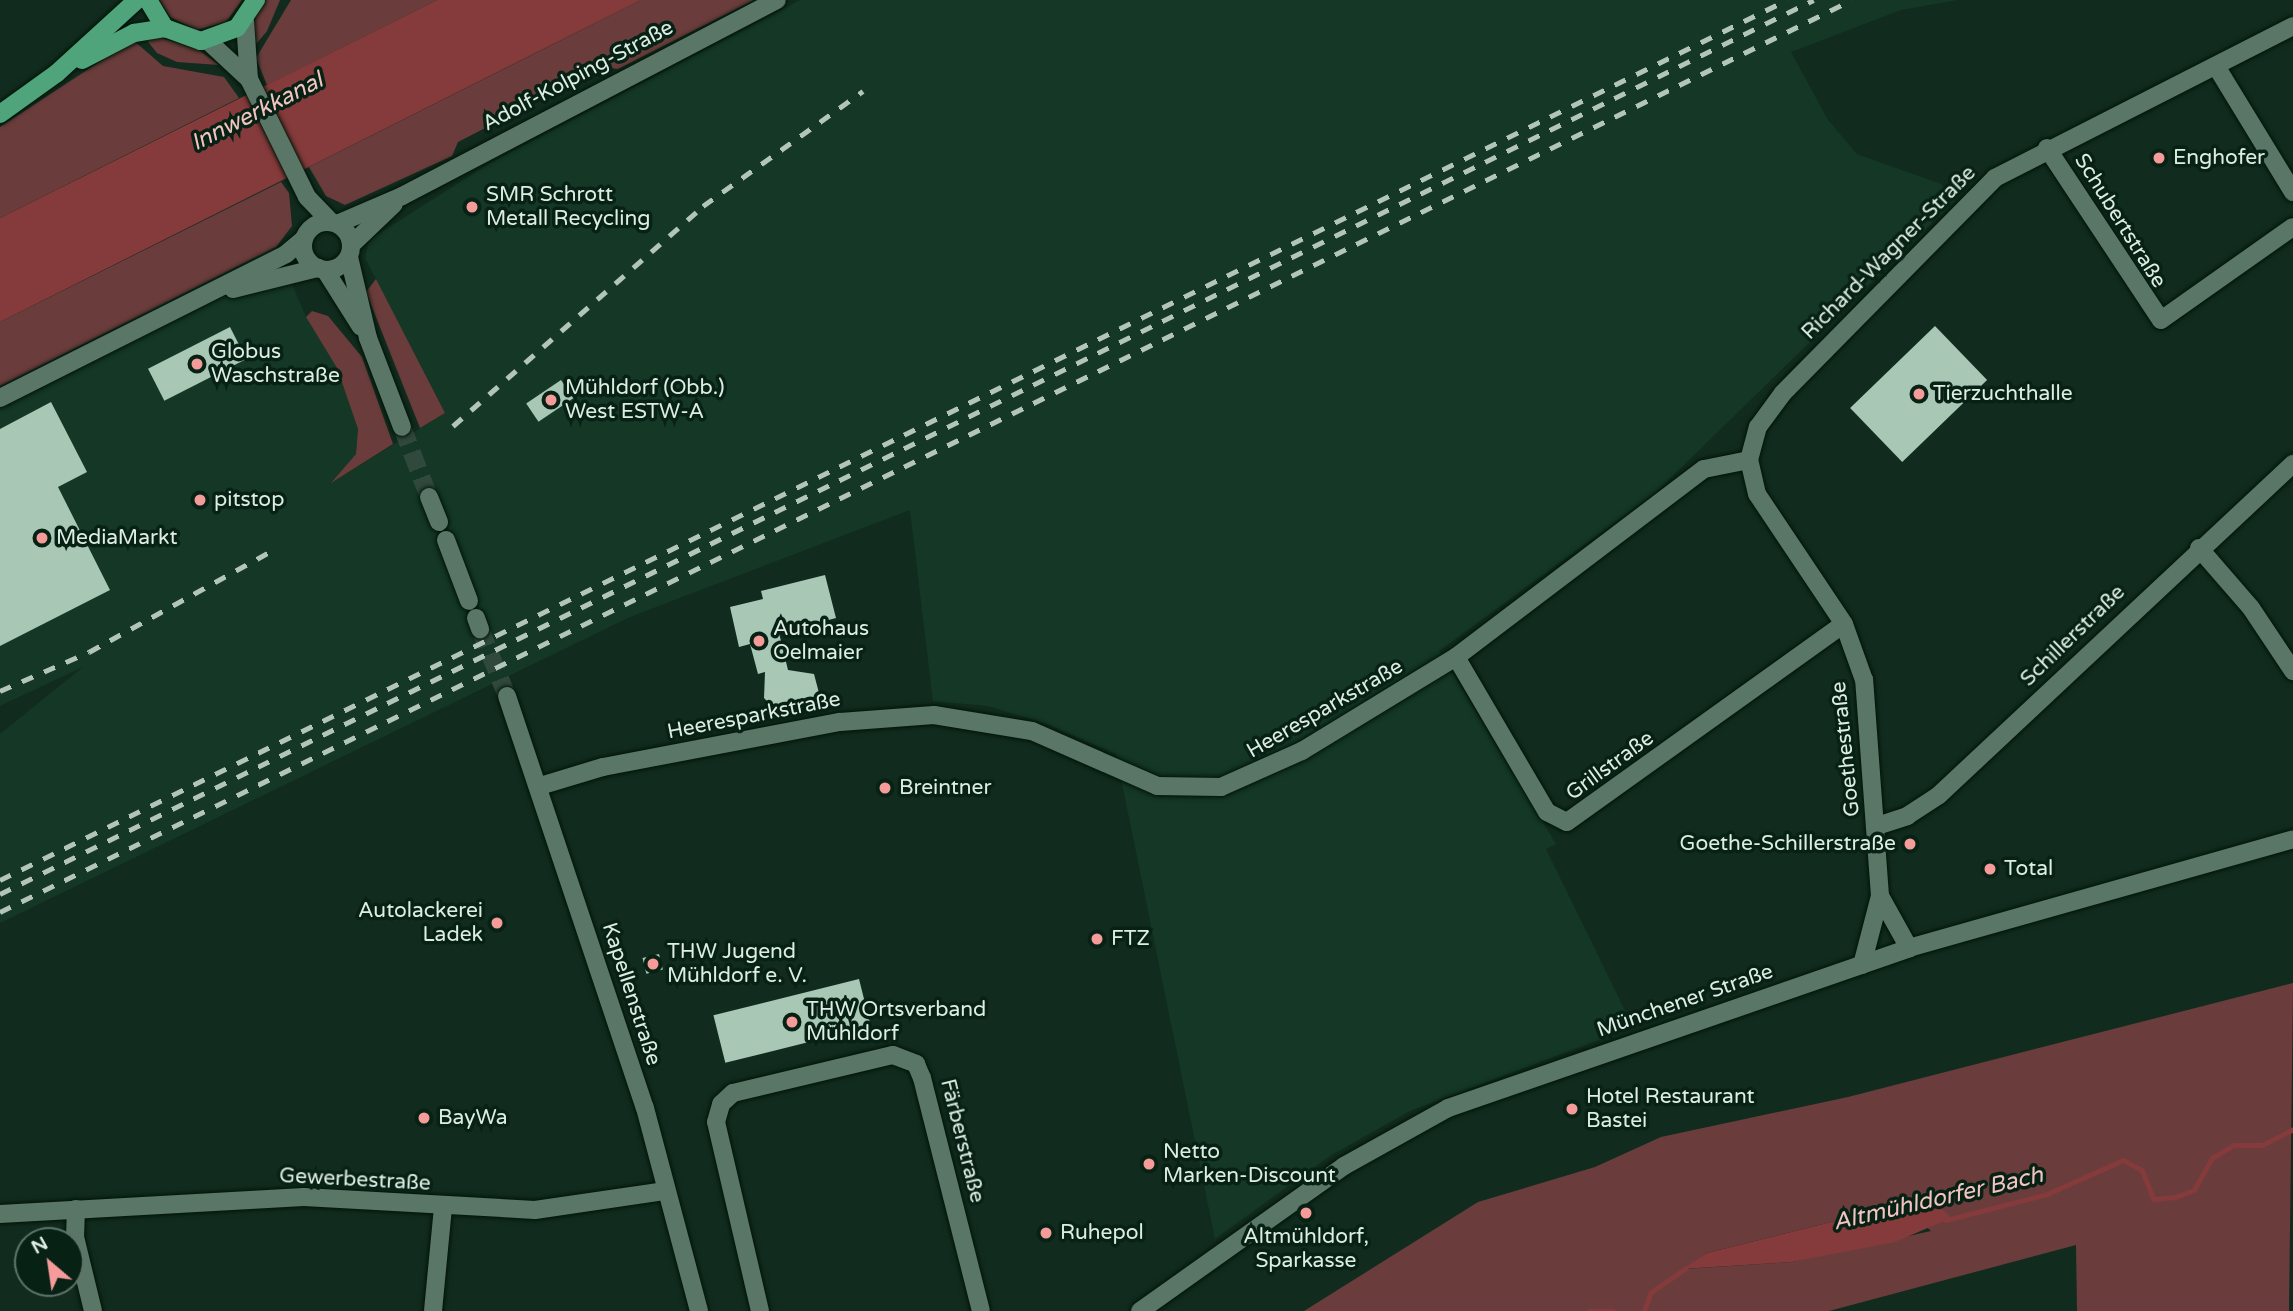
<!DOCTYPE html>
<meta charset="utf-8">
<style>
body{margin:0}
#map{position:relative;width:2293px;height:1311px;overflow:hidden;background:#112c1e;font-family:"Varela Round",sans-serif}
div>[style]{position:absolute}
.built>*{inset:0;background:#143726}
.green>*{inset:0;background:#6a3d3c}
.water>*{inset:0;background:#853a3b}
.stream>*{height:5px;margin:-2.5px;padding:0 2.5px;transform-origin:2.5px;border-radius:2.5px;background:#853a3b}
.building>*{inset:0;background:#a8c7b5;transform-origin:0 0}
.minor-tunnel>*{height:18px;margin-top:-9px;transform-origin:0;background:repeating-linear-gradient(90deg,#30493c 0 18px,transparent 0 27px)}
.roads{filter:drop-shadow(0 0 2px #001408) drop-shadow(0 0 2px #001408)}
.minor>*{height:18px;margin:-9px;padding:0 9px;transform-origin:9px;border-radius:9px;background:#5a7666}
.minor>.ring{margin:-9px;padding:0;box-sizing:content-box;background:none;border:18px solid #5a7666;border-radius:50%}
.major>*{height:18px;margin:-9px;padding:0 9px;transform-origin:9px;border-radius:9px;background:#50a47c}
.rail>*{height:5px;margin-top:-2.5px;transform-origin:0;background:repeating-linear-gradient(90deg,#b3c5bb 0 12px,transparent 0 24px)}
.dots>*{width:19px;height:19px;translate:-50% -50%;box-sizing:border-box;border:4px solid #072215;border-radius:50%}
span{translate:-50% -50%;white-space:nowrap;text-align:center;line-height:1.15;-webkit-text-stroke:7px #072215;paint-order:stroke}
.street-label{font-size:21px;color:#deede4}
.poi-label{font-size:21px;color:#deede4}
.left{translate:0 -50%;text-align:left}
.right{translate:-100% -50%;text-align:right}
.water-label{font-size:23px;color:#f3c5c2;font-style:italic}
.north{position:absolute;left:14px;top:1227px;width:70px;height:70px;box-sizing:border-box;background:#072215;border:2px solid #5d7368;border-radius:50%;rotate:331deg;font-size:19px;font-weight:700;line-height:28px;text-align:center;color:#deede4}
.north::after{content:'';display:block;margin:auto;width:24px;height:32px;background:#f59b99;clip-path:polygon(50% 0,100% 100%,50% 72%,0 100%)}
</style>
<div id="map">
<div class="built">
<i style="clip-path:polygon(800px 0,1958px 0,1901px 10px,1791px 52px,1828px 120px,1857px 154px,1941px 184px,1956px 200px,1655px 493px,1439px 651px,1556px 844px,1546px 849px,1633px 1027px,1410px 1111px,1330px 1156px,1215px 1239px,1116px 754px,1045px 723px,987px 706px,933px 701px,910px 510px,630px 617px,0 923px,0 734px,83px 667px,0 706px,0 386px,276px 247px,306px 317px,337px 368px,358px 429px,356px 454px,334px 481px,445px 413px,365px 258px,369px 240px,490px 163px)"></i>
</div>
<div class="green">
<i style="clip-path:polygon(159px 0,242px 0,226px 22px,197px 30px,170px 17px)"></i>
<i style="clip-path:polygon(263px 0,280px 0,267px 31px,252px 49px,250px 31px)"></i>
<i style="clip-path:polygon(291px 0,437px 0,267px 85px,256px 58px)"></i>
<i style="clip-path:polygon(641px 0,754px 0,618px 69px,604px 67px,458px 142px,452px 156px,345px 205px,326px 196px,309px 167px)"></i>
<i style="clip-path:polygon(155px 36px,197px 49px,219px 65px,177px 62px,157px 53px,144px 37px)"></i>
<i style="clip-path:polygon(133px 40px,163px 66px,224px 77px,239px 98px,0 218px,0 127px)"></i>
<i style="clip-path:polygon(281px 182px,289px 193px,292px 226px,276px 247px,0 386px,0 322px)"></i>
<i style="clip-path:polygon(376px 279px,445px 413px,420px 428px,366px 292px)"></i>
<i style="clip-path:polygon(312px 311px,328px 316px,362px 357px,393px 444px,331px 483px,356px 454px,358px 429px,337px 368px,306px 317px)"></i>
<i style="clip-path:polygon(evenodd,2293px 983px,2289px 1311px,2077px 1311px,2076px 1245px,1829px 1311px,1304px 1311px,1478px 1202px,1595px 1167px,1661px 1137px,1848px 1097px,2293px 983px,1903px 1204px,1931px 1231px,1792px 1262px,1684px 1269px,1707px 1253px,1903px 1204px)"></i>
</div>
<div class="water">
<i style="clip-path:polygon(437px 0,641px 0,0 322px,0 218px)"></i>
<i style="clip-path:polygon(1931px 1197px,1951px 1218px,1895px 1242px,1792px 1262px,1682px 1269px,1707px 1253px)"></i>
</div>
<div class="stream">
<i style="left:1946px;top:1220px;width:104px;rotate:-14.4deg"></i>
<i style="left:2047px;top:1194px;width:83px;rotate:-24.1deg"></i>
<i style="left:2123px;top:1160px;width:21px;rotate:28deg"></i>
<i style="left:2142px;top:1170px;width:31px;rotate:69deg"></i>
<i style="left:2153px;top:1199px;width:22px;rotate:-5deg"></i>
<i style="left:2175px;top:1197px;width:20px;rotate:-20deg"></i>
<i style="left:2194px;top:1190px;width:37px;rotate:-61deg"></i>
<i style="left:2212px;top:1158px;width:26px;rotate:-31deg"></i>
<i style="left:2234px;top:1145px;width:28px"></i>
<i style="left:2262px;top:1145px;width:35px;rotate:-27deg"></i>
<i style="left:1589px;top:1311px;width:24px"></i>
<i style="left:1644px;top:1311px;width:20px;rotate:-70deg"></i>
<i style="left:1651px;top:1292px;width:42px;rotate:-34.4deg"></i>
</div>
<div class="building">
<i style="left:1935px;top:326px;width:75px;height:118px;rotate:46deg"></i>
<i style="left:230px;top:327px;width:36px;height:92px;rotate:63deg"></i>
<i style="left:561px;top:380px;width:22px;height:42px;rotate:56deg"></i>
<i style="clip-path:polygon(51px 402px,87px 472px,58px 487px,110px 590px,0 646px,0 429px)"></i>
<i style="clip-path:polygon(825px 575px,836px 618px,779px 633px,788px 670px,814px 674px,819px 693px,811px 703px,775px 709px,764px 698px,765px 672px,758px 674px,750px 644px,739px 647px,730px 607px,763px 599px,761px 591px)"></i>
<i style="left:659px;top:954px;width:16px;height:17px;rotate:76deg"></i>
<i style="left:859px;top:979px;width:49px;height:150px;rotate:76deg"></i>
</div>
<div class="minor-tunnel">
<i style="left:402px;top:427px;width:75px;rotate:68.9deg"></i>
<i style="left:480px;top:629px;width:72px;rotate:68.1deg"></i>
</div>
<div class="roads">
<div class="minor">
<i style="left:245px;top:21px;width:58px;rotate:86.1deg"></i>
<i style="left:208px;top:41px;width:56px;rotate:42.8deg"></i>
<i style="left:249px;top:79px;width:131px;rotate:63.8deg"></i>
<i style="left:307px;top:197px;width:35px;rotate:46deg"></i>
<i style="left:2216px;top:66px;width:148px;rotate:58.6deg"></i>
<i style="left:2047px;top:148px;width:206px;rotate:56.5deg"></i>
<i style="left:2161px;top:320px;width:161px;rotate:-35.2deg"></i>
<i class="ring" style="left:303px;top:222px;width:30px;height:30px"></i>
<i style="left:337px;top:224px;width:71px;rotate:-23.3deg"></i>
<i style="left:402px;top:196px;width:423px;rotate:-27.6deg"></i>
<i style="left:351px;top:245px;width:59px;rotate:-43.6deg"></i>
<i style="left:349px;top:257px;width:83px;rotate:76.8deg"></i>
<i style="left:368px;top:338px;width:95px;rotate:69.1deg"></i>
<i style="left:325px;top:270px;width:67px;rotate:57.7deg"></i>
<i style="left:233px;top:289px;width:88px;rotate:-13.9deg"></i>
<i style="left:0;top:398px;width:320px;rotate:-26.7deg"></i>
<i style="left:286px;top:254px;width:23px;rotate:-40deg"></i>
<i style="left:429px;top:497px;width:27px;rotate:68deg"></i>
<i style="left:446px;top:540px;width:65px;rotate:69.3deg"></i>
<i style="left:2199px;top:548px;width:79px;rotate:49.1deg"></i>
<i style="left:2251px;top:608px;width:76px;rotate:56.3deg"></i>
<i style="left:476px;top:618px;width:12px;rotate:70deg"></i>
<i style="left:1456px;top:657px;width:180px;rotate:59.6deg"></i>
<i style="left:1547px;top:812px;width:22px;rotate:27deg"></i>
<i style="left:1567px;top:822px;width:340px;rotate:-35.6deg"></i>
<i style="left:507px;top:696px;width:434px;rotate:71.5deg"></i>
<i style="left:645px;top:1108px;width:210px;rotate:75.1deg"></i>
<i style="left:540px;top:786px;width:66px;rotate:-16.8deg"></i>
<i style="left:603px;top:767px;width:241px;rotate:-10.8deg"></i>
<i style="left:840px;top:722px;width:94px;rotate:-4.3deg"></i>
<i style="left:934px;top:715px;width:99px;rotate:9.3deg"></i>
<i style="left:1032px;top:731px;width:137px;rotate:23.7deg"></i>
<i style="left:1157px;top:786px;width:64px;rotate:0.9deg"></i>
<i style="left:1221px;top:787px;width:89px;rotate:-24deg"></i>
<i style="left:1302px;top:751px;width:180px;rotate:-31.4deg"></i>
<i style="left:1456px;top:657px;width:311px;rotate:-37.2deg"></i>
<i style="left:1704px;top:469px;width:46px;rotate:-11.3deg"></i>
<i style="left:1877px;top:826px;width:32px;rotate:-18deg"></i>
<i style="left:1907px;top:816px;width:38px;rotate:-33deg"></i>
<i style="left:1939px;top:795px;width:485px;rotate:-43.1deg"></i>
<i style="left:1880px;top:896px;width:60px;rotate:60.9deg"></i>
<i style="left:1862px;top:965px;width:71px;rotate:-75.4deg"></i>
<i style="left:1880px;top:896px;width:217px;rotate:-94.2deg"></i>
<i style="left:1864px;top:680px;width:59px;rotate:-109.7deg"></i>
<i style="left:1844px;top:624px;width:156px;rotate:-123.8deg"></i>
<i style="left:1757px;top:494px;width:35px;rotate:-103deg"></i>
<i style="left:1749px;top:460px;width:34px;rotate:-75deg"></i>
<i style="left:1758px;top:427px;width:42px;rotate:-53.7deg"></i>
<i style="left:1783px;top:393px;width:302px;rotate:-45.4deg"></i>
<i style="left:1995px;top:178px;width:335px;rotate:-27deg"></i>
<i style="left:76px;top:1209px;width:28px;rotate:92deg"></i>
<i style="left:75px;top:1237px;width:76px;rotate:76.3deg"></i>
<i style="left:0;top:1214px;width:304px;rotate:-3.2deg"></i>
<i style="left:304px;top:1197px;width:231px;rotate:3.2deg"></i>
<i style="left:535px;top:1210px;width:132px;rotate:-8.3deg"></i>
<i style="left:433px;top:1311px;width:104px;rotate:-84.5deg"></i>
<i style="left:760px;top:1311px;width:194px;rotate:-103.1deg"></i>
<i style="left:716px;top:1122px;width:19px;rotate:-74deg"></i>
<i style="left:721px;top:1104px;width:16px;rotate:-43deg"></i>
<i style="left:733px;top:1093px;width:164px;rotate:-13.4deg"></i>
<i style="left:893px;top:1055px;width:25px;rotate:21deg"></i>
<i style="left:916px;top:1064px;width:15px;rotate:67deg"></i>
<i style="left:922px;top:1078px;width:240px;rotate:75.8deg"></i>
<i style="left:1140px;top:1311px;width:250px;rotate:-35.4deg"></i>
<i style="left:1344px;top:1166px;width:119px;rotate:-29.1deg"></i>
<i style="left:1448px;top:1108px;width:488px;rotate:-19.1deg"></i>
<i style="left:1909px;top:948px;width:399px;rotate:-15.8deg"></i>
</div>
<div class="major">
<i style="left:148px;top:0;width:33px;rotate:59deg"></i>
<i style="left:165px;top:28px;width:38px;rotate:20deg"></i>
<i style="left:201px;top:41px;width:38px;rotate:-20deg"></i>
<i style="left:237px;top:28px;width:34px;rotate:-56deg"></i>
<i style="left:82px;top:60px;width:59px;rotate:-27.4deg"></i>
<i style="left:134px;top:33px;width:31px;rotate:-9deg"></i>
<i style="left:0;top:114px;width:70px;rotate:-35.7deg"></i>
<i style="left:57px;top:73px;width:108px;rotate:-42.4deg"></i>
</div>
</div>
<div class="rail">
<i style="left:453px;top:426px;width:333px;rotate:-41.3deg"></i>
<i style="left:703px;top:206px;width:197px;rotate:-35.7deg"></i>
<i style="left:0;top:691px;width:97px;rotate:-23.7deg"></i>
<i style="left:89px;top:652px;width:215px;rotate:-29deg"></i>
<i style="left:0;top:880px;width:1992px;rotate:-26.22deg"></i>
<i style="left:0;top:894px;width:2022px;rotate:-26.24deg"></i>
<i style="left:0;top:912px;width:2064px;rotate:-26.22deg"></i>
</div>
<div class="dots">
<i style="left:2159px;top:158px;background:#f59b99"></i>
<i style="left:472px;top:207px;background:#f59b99"></i>
<i style="left:197px;top:364px;background:#f59b99"></i>
<i style="left:1919px;top:394px;background:#f59b99"></i>
<i style="left:551px;top:400px;background:#f59b99"></i>
<i style="left:200px;top:500px;background:#f59b99"></i>
<i style="left:42px;top:538px;background:#f59b99"></i>
<i style="left:759px;top:641px;background:#f59b99"></i>
<i style="left:885px;top:788px;background:#f59b99"></i>
<i style="left:1910px;top:844px;background:#f59b99"></i>
<i style="left:1990px;top:869px;background:#f59b99"></i>
<i style="left:497px;top:923px;background:#f59b99"></i>
<i style="left:1097px;top:939px;background:#f59b99"></i>
<i style="left:653px;top:964px;background:#f59b99"></i>
<i style="left:792px;top:1022px;background:#f59b99"></i>
<i style="left:1572px;top:1109px;background:#f59b99"></i>
<i style="left:424px;top:1118px;background:#f59b99"></i>
<i style="left:1149px;top:1164px;background:#f59b99"></i>
<i style="left:1306px;top:1213px;background:#f59b99"></i>
<i style="left:1046px;top:1233px;background:#f59b99"></i>
</div>
<div class="street-label">
<span style="left:578px;top:76px;rotate:-28deg">Adolf-Kolping-Straße</span>
<span style="left:2120px;top:221px;rotate:58deg">Schubertstraße</span>
<span style="left:1889px;top:253px;rotate:-45deg">Richard-Wagner-Straße</span>
<span style="left:2073px;top:636px;rotate:-44deg">Schillerstraße</span>
<span style="left:1325px;top:709px;rotate:-30deg">Heeresparkstraße</span>
<span style="left:754px;top:716px;rotate:-11deg">Heeresparkstraße</span>
<span style="left:1846px;top:749px;rotate:-96deg">Goethestraße</span>
<span style="left:1610px;top:766px;rotate:-36deg">Grillstraße</span>
<span style="left:631px;top:994px;rotate:72deg">Kapellenstraße</span>
<span style="left:1685px;top:1001px;rotate:-19deg">Münchener Straße</span>
<span style="left:962px;top:1141px;rotate:76deg">Färberstraße</span>
<span style="left:355px;top:1180px;rotate:3deg">Gewerbestraße</span>
</div>
<div class="poi-label">
<span class="left" style="left:2173px;top:158px">Enghofer</span>
<span class="left" style="left:486px;top:207px">SMR Schrott<br>Metall Recycling</span>
<span class="left" style="left:211px;top:364px">Globus<br>Waschstraße</span>
<span class="left" style="left:565px;top:400px">Mühldorf (Obb.)<br>West ESTW-A</span>
<span class="left" style="left:1933px;top:394px">Tierzuchthalle</span>
<span class="left" style="left:214px;top:500px">pitstop</span>
<span class="left" style="left:56px;top:538px">MediaMarkt</span>
<span class="left" style="left:773px;top:641px">Autohaus<br>Oelmaier</span>
<span class="left" style="left:899px;top:788px">Breintner</span>
<span class="right" style="left:1896px;top:844px">Goethe-Schillerstraße</span>
<span class="left" style="left:2004px;top:869px">Total</span>
<span class="right" style="left:483px;top:923px">Autolackerei<br>Ladek</span>
<span class="left" style="left:1111px;top:939px">FTZ</span>
<span class="left" style="left:667px;top:964px">THW Jugend<br>Mühldorf e. V.</span>
<span class="left" style="left:806px;top:1022px">THW Ortsverband<br>Mühldorf</span>
<span class="left" style="left:1586px;top:1109px">Hotel Restaurant<br>Bastei</span>
<span class="left" style="left:438px;top:1118px">BayWa</span>
<span class="left" style="left:1163px;top:1164px">Netto<br>Marken-Discount</span>
<span class="left" style="left:1060px;top:1233px">Ruhepol</span>
<span style="left:1306px;top:1249px">Altmühldorf,<br>Sparkasse</span>
</div>
<div class="water-label">
<span style="left:257px;top:112px;rotate:-27deg">Innwerkkanal</span>
<span style="left:1938px;top:1199px;rotate:-13deg">Altmühldorfer Bach</span>
</div>
<div class="north">N</div>
</div>
